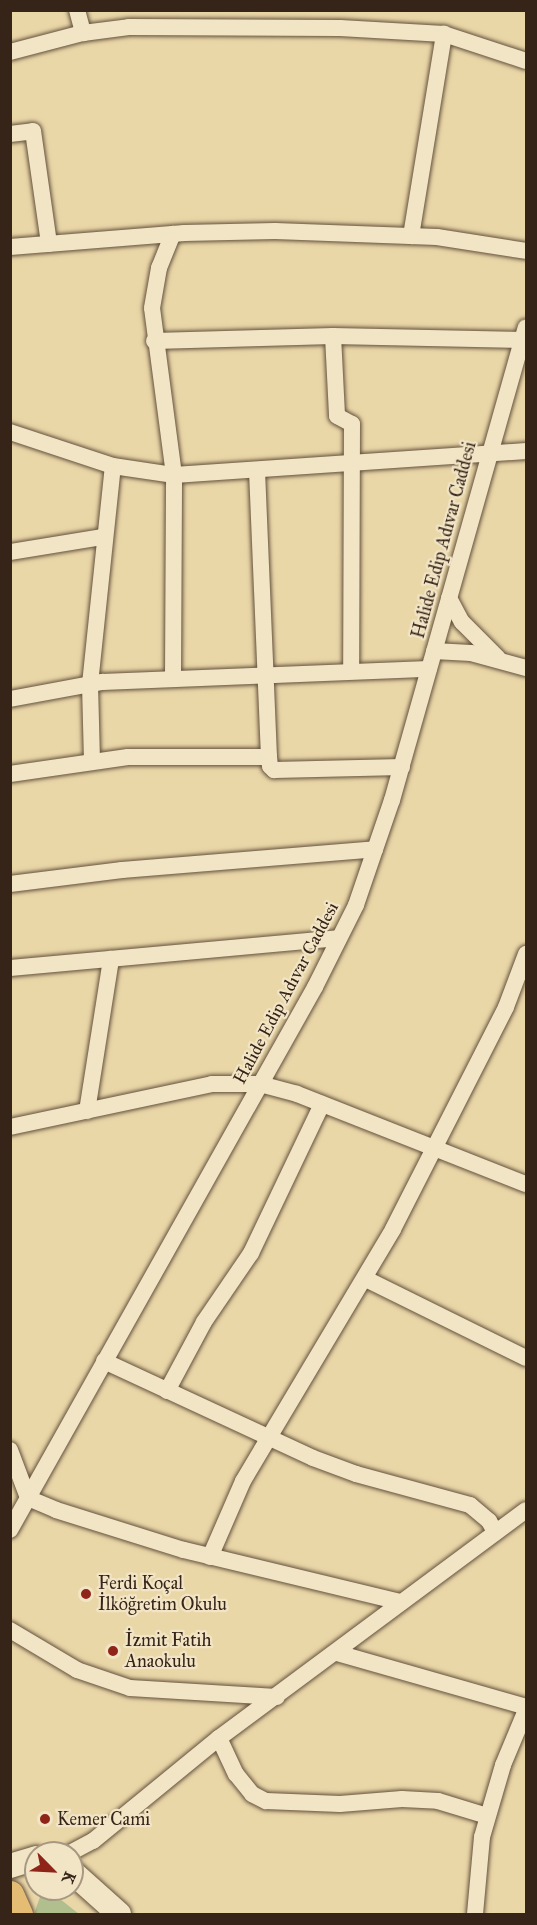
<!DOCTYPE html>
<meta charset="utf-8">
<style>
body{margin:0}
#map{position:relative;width:537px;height:1925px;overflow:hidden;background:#ead7a8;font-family:"IM FELL Great Primer",serif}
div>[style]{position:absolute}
.green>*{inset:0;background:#b0bf8d}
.roads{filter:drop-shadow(0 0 2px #64513d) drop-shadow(0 0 2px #64513d)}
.street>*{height:16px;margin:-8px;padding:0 8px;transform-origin:8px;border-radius:8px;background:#f1e5c6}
.secondary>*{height:24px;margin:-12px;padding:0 12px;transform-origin:12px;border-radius:12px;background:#f1e5c6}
.primary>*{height:27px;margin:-13.5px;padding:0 13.5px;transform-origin:13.5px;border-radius:13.5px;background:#e5bc74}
.dots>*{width:16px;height:16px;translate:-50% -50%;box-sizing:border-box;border:3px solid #f1e5c6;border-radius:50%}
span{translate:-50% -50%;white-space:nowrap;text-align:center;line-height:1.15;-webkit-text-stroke:4.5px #f1e5c6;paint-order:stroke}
.street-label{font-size:18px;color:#372419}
.poi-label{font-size:18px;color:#372419}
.left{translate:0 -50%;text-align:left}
.frame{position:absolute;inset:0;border:12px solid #372419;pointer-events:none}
.north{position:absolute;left:24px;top:1841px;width:60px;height:60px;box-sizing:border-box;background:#f1e5c6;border:2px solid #a79881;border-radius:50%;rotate:114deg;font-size:16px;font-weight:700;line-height:24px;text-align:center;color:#372419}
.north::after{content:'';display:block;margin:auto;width:21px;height:27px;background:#8f2418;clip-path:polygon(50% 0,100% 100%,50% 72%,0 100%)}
</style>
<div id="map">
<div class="green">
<i style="clip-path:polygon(41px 1894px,55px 1895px,79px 1914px,34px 1914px)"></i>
</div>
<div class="roads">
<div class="street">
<i style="left:77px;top:10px;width:24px;rotate:75deg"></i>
<i style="left:10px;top:52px;width:75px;rotate:-14.6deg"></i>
<i style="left:83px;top:33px;width:46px;rotate:-7.4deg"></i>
<i style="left:129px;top:27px;width:211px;rotate:0.3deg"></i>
<i style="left:340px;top:28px;width:104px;rotate:3.3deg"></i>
<i style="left:444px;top:34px;width:86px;rotate:18.2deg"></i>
<i style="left:10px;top:134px;width:23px;rotate:-7deg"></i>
<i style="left:33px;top:131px;width:114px;rotate:81.9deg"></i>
<i style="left:411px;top:236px;width:205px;rotate:-80.7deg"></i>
<i style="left:10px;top:247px;width:175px;rotate:-4.6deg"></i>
<i style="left:184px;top:233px;width:91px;rotate:-1.3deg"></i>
<i style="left:275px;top:231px;width:162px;rotate:2.1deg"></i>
<i style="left:437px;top:237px;width:90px;rotate:8.9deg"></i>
<i style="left:333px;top:336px;width:80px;rotate:87.1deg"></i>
<i style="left:337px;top:416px;width:17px;rotate:28deg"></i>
<i style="left:352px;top:424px;width:246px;rotate:90.2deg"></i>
<i style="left:154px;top:341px;width:179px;rotate:-1.6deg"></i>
<i style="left:333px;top:336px;width:190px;rotate:1.2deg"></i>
<i style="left:10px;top:432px;width:108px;rotate:18.3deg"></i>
<i style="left:113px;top:466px;width:62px;rotate:8.4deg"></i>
<i style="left:174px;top:475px;width:353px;rotate:-3.9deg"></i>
<i style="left:10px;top:552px;width:94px;rotate:-9.2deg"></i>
<i style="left:449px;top:598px;width:27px;rotate:62deg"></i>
<i style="left:462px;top:622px;width:51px;rotate:45deg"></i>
<i style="left:434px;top:651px;width:37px;rotate:3deg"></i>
<i style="left:471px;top:653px;width:57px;rotate:15.3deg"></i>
<i style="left:173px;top:677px;width:202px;rotate:-89.7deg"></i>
<i style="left:174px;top:475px;width:168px;rotate:-97.5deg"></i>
<i style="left:152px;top:308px;width:41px;rotate:-80.1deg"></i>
<i style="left:159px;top:268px;width:37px;rotate:-68deg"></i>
<i style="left:10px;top:699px;width:94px;rotate:-10.5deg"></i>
<i style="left:102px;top:682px;width:327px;rotate:-2.3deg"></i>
<i style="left:269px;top:757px;width:9px;rotate:84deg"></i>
<i style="left:270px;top:766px;width:6px;rotate:45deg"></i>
<i style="left:274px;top:770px;width:128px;rotate:-1.3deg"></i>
<i style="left:92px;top:761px;width:77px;rotate:-91.5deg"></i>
<i style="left:90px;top:684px;width:219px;rotate:-84deg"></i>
<i style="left:10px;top:774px;width:119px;rotate:-8.2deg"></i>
<i style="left:128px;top:757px;width:141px"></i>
<i style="left:269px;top:757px;width:285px;rotate:-92.4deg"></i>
<i style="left:10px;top:884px;width:113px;rotate:-7.1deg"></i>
<i style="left:122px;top:870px;width:254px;rotate:-4.7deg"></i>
<i style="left:10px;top:968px;width:330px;rotate:-5.2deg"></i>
<i style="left:87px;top:1111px;width:154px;rotate:-81deg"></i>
<i style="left:10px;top:1127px;width:207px;rotate:-12deg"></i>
<i style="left:212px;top:1084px;width:48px"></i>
<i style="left:260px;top:1084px;width:38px;rotate:15deg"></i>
<i style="left:297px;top:1094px;width:246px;rotate:21.5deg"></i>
<i style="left:366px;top:1279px;width:178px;rotate:26.3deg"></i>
<i style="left:104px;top:1361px;width:230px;rotate:24.9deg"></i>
<i style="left:313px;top:1458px;width:46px;rotate:20.4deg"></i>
<i style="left:356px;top:1474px;width:118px;rotate:15.2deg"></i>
<i style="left:470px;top:1505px;width:25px;rotate:40deg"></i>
<i style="left:489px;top:1521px;width:13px;rotate:61deg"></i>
<i style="left:167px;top:1391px;width:78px;rotate:-61.8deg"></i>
<i style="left:204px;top:1322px;width:83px;rotate:-55.7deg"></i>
<i style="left:251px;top:1253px;width:165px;rotate:-64.5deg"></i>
<i style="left:10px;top:1450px;width:51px;rotate:69.4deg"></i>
<i style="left:28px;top:1498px;width:30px;rotate:23deg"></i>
<i style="left:56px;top:1510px;width:134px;rotate:17.4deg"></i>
<i style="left:184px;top:1550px;width:223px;rotate:13.5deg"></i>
<i style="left:10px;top:1530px;width:623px;rotate:-60.68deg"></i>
<i style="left:315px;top:987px;width:92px;rotate:-63.4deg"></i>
<i style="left:356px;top:905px;width:111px;rotate:-71.1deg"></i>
<i style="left:392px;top:800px;width:491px;rotate:-74.2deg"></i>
<i style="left:210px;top:1557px;width:83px;rotate:-66.5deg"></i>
<i style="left:243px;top:1481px;width:293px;rotate:-59.2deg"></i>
<i style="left:393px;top:1229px;width:249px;rotate:-63deg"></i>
<i style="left:506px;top:1007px;width:57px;rotate:-69.3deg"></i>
<i style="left:10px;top:1630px;width:78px;rotate:30.8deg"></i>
<i style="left:77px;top:1670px;width:56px;rotate:18.8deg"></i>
<i style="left:130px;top:1688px;width:147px;rotate:3.5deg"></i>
<i style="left:337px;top:1653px;width:197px;rotate:15.9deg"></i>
<i style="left:219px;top:1738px;width:40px;rotate:65deg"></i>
<i style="left:236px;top:1774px;width:26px;rotate:51deg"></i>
<i style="left:252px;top:1794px;width:16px;rotate:27deg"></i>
<i style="left:266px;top:1801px;width:74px;rotate:2.3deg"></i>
<i style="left:340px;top:1804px;width:62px;rotate:-4.6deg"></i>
<i style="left:402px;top:1799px;width:36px;rotate:3deg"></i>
<i style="left:438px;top:1801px;width:51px;rotate:17deg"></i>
<i style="left:70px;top:1853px;width:26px;rotate:-28deg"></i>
<i style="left:93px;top:1841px;width:163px;rotate:-39.3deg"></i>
<i style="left:219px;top:1738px;width:382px;rotate:-36.6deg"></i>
<i style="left:475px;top:1914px;width:77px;rotate:-84.8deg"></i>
<i style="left:482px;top:1837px;width:75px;rotate:-73.7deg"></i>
<i style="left:503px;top:1765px;width:60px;rotate:-67.3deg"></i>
</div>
<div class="secondary">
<i style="left:10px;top:1866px;width:27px;rotate:-17deg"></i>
<i style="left:72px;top:1872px;width:63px;rotate:41.8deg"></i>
</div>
<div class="primary">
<i style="left:10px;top:1894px;width:22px;rotate:66deg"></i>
</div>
</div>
<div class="dots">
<i style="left:86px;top:1594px;background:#8f2418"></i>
<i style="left:113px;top:1651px;background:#8f2418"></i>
<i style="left:45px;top:1819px;background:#8f2418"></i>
</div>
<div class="street-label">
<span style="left:444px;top:540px;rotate:-75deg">Halide Edip Adıvar Caddesi</span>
<span style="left:286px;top:993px;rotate:-62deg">Halide Edip Adıvar Caddesi</span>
</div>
<div class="poi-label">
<span class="left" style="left:98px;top:1594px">Ferdi Koçal<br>İlköğretim Okulu</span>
<span class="left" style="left:125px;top:1651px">İzmit Fatih<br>Anaokulu</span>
<span class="left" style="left:57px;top:1819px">Kemer Cami</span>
</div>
<div class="frame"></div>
<div class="north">K</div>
</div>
